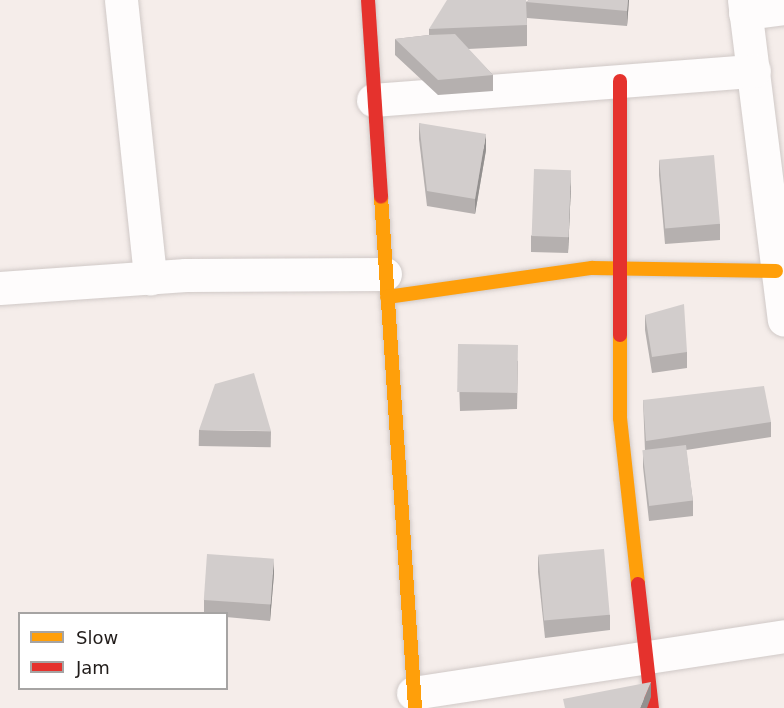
<!DOCTYPE html>
<style>
body{margin:0}
#map{position:relative;width:784px;height:708px;overflow:hidden;background:#f5edea;font-family:"DejaVu Sans",sans-serif}
div>[style]{position:absolute}
.roads{filter:drop-shadow(0 0 2px #d0c9c7) drop-shadow(0 0 2px #d0c9c7)}
.street>*{height:33px;margin:-16.5px;padding:0 16.5px;transform-origin:16.5px;border-radius:16.5px;background:#fefcfc}
.slow>*{height:14px;margin:-7px;padding:0 7px;transform-origin:7px;border-radius:7px;background:#ff9f0a}
.jam>*{height:14px;margin:-7px;padding:0 7px;transform-origin:7px;border-radius:7px;background:#e5322d}
.wall>*{inset:0;background:#b5b0af;transform-origin:0 0}
.shaded-wall>*{inset:0;background:#93908f}
.building>*{inset:0;background:#d2cdcc;transform-origin:0 0}
span{translate:-50% -50%;white-space:nowrap;text-align:center;line-height:1.15;-webkit-text-stroke:4.5px #fff;paint-order:stroke}
.legend{position:absolute;left:18px;top:612px;width:210px;height:78px;box-sizing:border-box;background:#fff;border:2px solid #a6a4a3;margin:0;padding:8px 10px;list-style:none;font-size:18px;color:#211c1a}
.legend li{display:flex;align-items:center;gap:12px;height:30px}
.legend b{width:30px;border:2px solid #a6a4a3}
</style>
<div id="map">
<div class="roads">
<div class="street">
<i style="left:121px;top:0;width:280px;rotate:84deg"></i>
<i style="left:744px;top:0;width:322px;rotate:82.9deg"></i>
<i style="left:745px;top:13px;width:39px;rotate:-7deg"></i>
<i style="left:373px;top:100px;width:382px;rotate:-4.4deg"></i>
<i style="left:0;top:288px;width:186px;rotate:-4deg"></i>
<i style="left:186px;top:275px;width:199px;rotate:-0.3deg"></i>
<i style="left:413px;top:693px;width:375px;rotate:-8.7deg"></i>
</div>
<div class="slow">
<i style="left:381px;top:197px;width:512px;rotate:86.19deg"></i>
<i style="left:387px;top:297px;width:207px;rotate:-8.1deg"></i>
<i style="left:592px;top:268px;width:184px;rotate:0.9deg"></i>
<i style="left:620px;top:335px;width:83px;rotate:90deg"></i>
<i style="left:620px;top:418px;width:167px;rotate:83.8deg"></i>
</div>
<div class="jam">
<i style="left:368px;top:0;width:197px;rotate:86.2deg"></i>
<i style="left:620px;top:81px;width:254px;rotate:90deg"></i>
<i style="left:638px;top:584px;width:125px;rotate:83.6deg"></i>
</div>
</div>
<div class="wall">
<i style="clip-path:polygon(529px 0,629px 0,627px 26px,527px 18px,527px 46px,468px 49px,493px 75px,493px 91px,438px 95px,395px 55px,395px 39px,429px 35px,429px 29px,526px 2px)"></i>
<i style="clip-path:polygon(419px 123px,486px 150px,475px 214px,427px 206px,419px 139px)"></i>
<i style="clip-path:polygon(659px 160px,720px 224px,720px 240px,665px 244px,659px 175px)"></i>
<i style="clip-path:polygon(571px 185px,568px 253px,531px 252px,531px 236px)"></i>
<i style="clip-path:polygon(645px 315px,687px 352px,687px 368px,652px 373px,645px 330px)"></i>
<i style="clip-path:polygon(458px 348px,518px 361px,517px 409px,460px 411px)"></i>
<i style="clip-path:polygon(643px 400px,771px 422px,771px 437px,686px 450px,693px 501px,693px 516px,649px 521px,643px 467px,643px 452px,645px 451px)"></i>
<i style="left:199px;top:430px;width:72px;height:16px;rotate:1deg"></i>
<i style="clip-path:polygon(538px 556px,610px 615px,610px 630px,545px 638px,538px 572px)"></i>
<i style="clip-path:polygon(274px 574px,270px 621px,226px 617px,226px 614px,204px 614px,204px 600px)"></i>
</div>
<div class="shaded-wall">
<i style="clip-path:polygon(628px 0,629px 0,627px 26px,627px 11px)"></i>
<i style="clip-path:polygon(486px 134px,486px 150px,475px 214px,475px 199px)"></i>
<i style="clip-path:polygon(571px 170px,571px 185px,568px 253px,568px 238px)"></i>
<i style="clip-path:polygon(274px 559px,274px 574px,270px 621px,270px 605px)"></i>
<i style="clip-path:polygon(651px 682px,651px 697px,647px 708px,640px 708px)"></i>
</div>
<div class="building">
<i style="clip-path:polygon(447px 0,526px 0,527px 25px,429px 29px)"></i>
<i style="clip-path:polygon(529px 0,628px 0,627px 11px,526px 2px)"></i>
<i style="clip-path:polygon(455px 34px,493px 75px,438px 80px,395px 39px,429px 35px)"></i>
<i style="clip-path:polygon(419px 123px,486px 134px,475px 199px,427px 191px)"></i>
<i style="left:714px;top:155px;width:69px;height:55px;rotate:85deg"></i>
<i style="left:534px;top:169px;width:37px;height:67px;rotate:2deg"></i>
<i style="clip-path:polygon(684px 304px,687px 352px,652px 357px,645px 315px)"></i>
<i style="left:518px;top:345px;width:48px;height:60px;rotate:91deg"></i>
<i style="clip-path:polygon(254px 373px,271px 431px,199px 430px,215px 384px)"></i>
<i style="clip-path:polygon(764px 386px,771px 422px,646px 441px,643px 400px)"></i>
<i style="left:686px;top:445px;width:56px;height:44px;rotate:83deg"></i>
<i style="left:604px;top:549px;width:66px;height:66px;rotate:85deg"></i>
<i style="left:207px;top:554px;width:67px;height:46px;rotate:4deg"></i>
<i style="clip-path:polygon(651px 682px,640px 708px,565px 708px,563px 699px)"></i>
</div>
<ul class="legend">
<li><b style="height:8px;background:#ff9f0a"></b>Slow</li>
<li><b style="height:8px;background:#e5322d"></b>Jam</li>
</ul>
</div>
